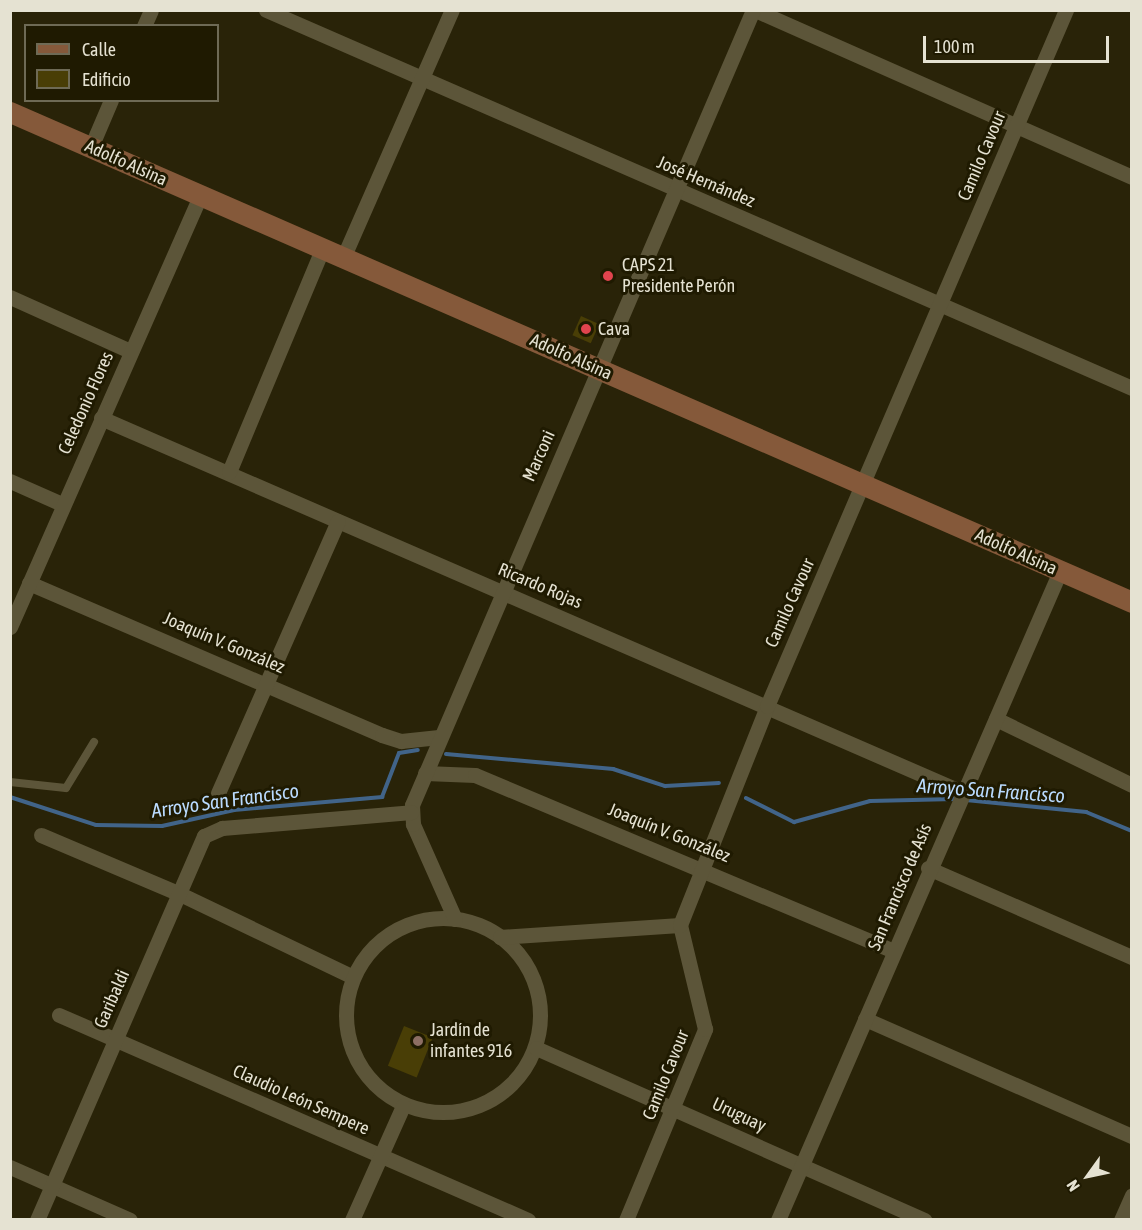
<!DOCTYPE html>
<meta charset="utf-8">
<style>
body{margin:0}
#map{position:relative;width:1142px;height:1230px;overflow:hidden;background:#292308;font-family:"Asap Condensed",sans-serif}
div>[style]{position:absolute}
.stream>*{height:4px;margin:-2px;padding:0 2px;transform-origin:2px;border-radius:2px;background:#416489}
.building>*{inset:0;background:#493e06;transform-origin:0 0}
.lane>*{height:8px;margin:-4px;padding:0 4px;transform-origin:4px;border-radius:4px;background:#5c5539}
.street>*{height:15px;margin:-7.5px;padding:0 7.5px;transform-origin:7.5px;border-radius:7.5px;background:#5c5539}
.street>.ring{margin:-7.5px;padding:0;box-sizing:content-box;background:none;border:15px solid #5c5539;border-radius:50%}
.secondary>*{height:21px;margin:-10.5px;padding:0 10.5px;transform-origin:10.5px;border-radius:10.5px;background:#85593a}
.dots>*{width:16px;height:16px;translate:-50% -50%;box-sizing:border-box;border:3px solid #1f1a01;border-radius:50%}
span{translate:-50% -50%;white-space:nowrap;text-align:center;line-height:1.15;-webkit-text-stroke:6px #1f1a01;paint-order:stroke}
.street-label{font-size:18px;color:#e5e2d2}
.poi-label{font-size:18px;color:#e5e2d2}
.left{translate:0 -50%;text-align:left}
.water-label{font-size:20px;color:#badbff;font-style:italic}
.frame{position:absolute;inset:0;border:12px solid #e5e2d2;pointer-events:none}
.legend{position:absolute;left:24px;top:24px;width:195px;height:78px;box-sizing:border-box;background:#1f1a01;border:2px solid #6e6a55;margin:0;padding:8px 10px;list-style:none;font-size:18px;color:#e5e2d2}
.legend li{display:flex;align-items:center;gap:12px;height:30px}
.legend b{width:30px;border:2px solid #6e6a55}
.north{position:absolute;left:1058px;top:1146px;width:60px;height:60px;-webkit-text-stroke:4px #1f1a01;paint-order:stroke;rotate:237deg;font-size:16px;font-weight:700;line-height:24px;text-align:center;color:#e5e2d2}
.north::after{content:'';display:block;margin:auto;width:21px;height:27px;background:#e5e2d2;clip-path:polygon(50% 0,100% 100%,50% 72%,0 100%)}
.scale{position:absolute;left:923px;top:36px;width:186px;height:27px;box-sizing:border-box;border:3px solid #e5e2d2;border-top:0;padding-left:8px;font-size:18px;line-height:21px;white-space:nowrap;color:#e5e2d2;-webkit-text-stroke:4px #1f1a01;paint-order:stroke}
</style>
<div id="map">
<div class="stream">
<i style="left:446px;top:754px;width:168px;rotate:5.1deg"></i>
<i style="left:613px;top:769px;width:55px;rotate:18.1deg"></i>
<i style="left:665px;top:786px;width:54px;rotate:-3.2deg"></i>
<i style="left:10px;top:797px;width:90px;rotate:18deg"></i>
<i style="left:96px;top:825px;width:66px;rotate:0.9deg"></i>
<i style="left:162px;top:826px;width:74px;rotate:-12.5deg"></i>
<i style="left:234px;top:810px;width:149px;rotate:-5deg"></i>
<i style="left:382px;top:797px;width:47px;rotate:-68.9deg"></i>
<i style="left:399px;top:753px;width:19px;rotate:-9deg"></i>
<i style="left:746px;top:798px;width:54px;rotate:26.6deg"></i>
<i style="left:794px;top:822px;width:79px;rotate:-15.4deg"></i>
<i style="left:870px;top:801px;width:85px;rotate:-1.3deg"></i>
<i style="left:966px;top:800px;width:121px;rotate:5.7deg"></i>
<i style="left:1086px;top:812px;width:50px;rotate:22.4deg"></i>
</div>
<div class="building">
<i style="left:581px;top:316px;width:20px;height:21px;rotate:24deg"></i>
<i style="left:404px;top:1026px;width:31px;height:43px;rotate:22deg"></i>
</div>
<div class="lane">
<i style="left:10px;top:782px;width:56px;rotate:6.1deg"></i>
<i style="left:66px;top:788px;width:54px;rotate:-58.7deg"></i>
</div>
<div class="street">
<i style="left:266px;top:10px;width:945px;rotate:23.58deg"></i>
<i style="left:755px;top:10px;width:412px;rotate:23.9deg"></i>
<i style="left:144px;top:26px;width:17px;rotate:-66deg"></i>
<i style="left:91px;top:147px;width:51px;rotate:-66.9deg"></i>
<i style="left:343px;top:258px;width:271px;rotate:-66.3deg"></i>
<i style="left:10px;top:297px;width:132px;rotate:24.2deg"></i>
<i style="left:101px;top:418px;width:939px;rotate:23.48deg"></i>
<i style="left:229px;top:472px;width:241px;rotate:-67.3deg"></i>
<i style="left:10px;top:481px;width:57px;rotate:23.9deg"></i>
<i style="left:29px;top:583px;width:384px;rotate:23.3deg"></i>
<i style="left:382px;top:735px;width:20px;rotate:18deg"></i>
<i style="left:401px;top:741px;width:38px;rotate:-6deg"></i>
<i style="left:10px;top:627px;width:471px;rotate:-66.2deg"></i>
<i style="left:996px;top:719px;width:151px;rotate:25.9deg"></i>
<i style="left:425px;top:773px;width:50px;rotate:2.3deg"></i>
<i style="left:475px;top:775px;width:454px;rotate:22.8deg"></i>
<i style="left:218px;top:793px;width:297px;rotate:-66.2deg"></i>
<i style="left:41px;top:835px;width:151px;rotate:23deg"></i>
<i style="left:180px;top:894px;width:192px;rotate:25.6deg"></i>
<i style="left:928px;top:868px;width:223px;rotate:23.6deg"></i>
<i class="ring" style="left:346px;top:918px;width:179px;height:179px"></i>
<i style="left:455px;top:919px;width:104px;rotate:-113.9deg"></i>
<i style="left:413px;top:824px;width:19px;rotate:-93deg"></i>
<i style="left:412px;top:805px;width:865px;rotate:-66.78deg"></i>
<i style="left:500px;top:937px;width:180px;rotate:-3.8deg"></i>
<i style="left:59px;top:1015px;width:512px;rotate:23.61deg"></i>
<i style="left:865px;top:1019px;width:292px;rotate:23.7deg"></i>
<i style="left:536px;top:1048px;width:425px;rotate:23.9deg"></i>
<i style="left:10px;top:1167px;width:131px;rotate:23.8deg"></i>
<i style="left:37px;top:1220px;width:419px;rotate:-66.5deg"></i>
<i style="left:204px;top:836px;width:20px;rotate:-24deg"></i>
<i style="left:222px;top:828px;width:190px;rotate:-4.8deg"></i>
<i style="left:352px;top:1220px;width:125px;rotate:-65.9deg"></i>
<i style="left:626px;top:1220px;width:207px;rotate:-67.5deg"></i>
<i style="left:705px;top:1029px;width:107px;rotate:-103.5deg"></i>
<i style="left:680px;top:925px;width:236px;rotate:-68.3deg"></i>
<i style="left:767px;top:706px;width:758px;rotate:-66.75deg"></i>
<i style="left:778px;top:1220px;width:708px;rotate:-66.51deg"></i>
<i style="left:1121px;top:1220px;width:27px;rotate:-66deg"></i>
</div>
<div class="secondary">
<i style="left:10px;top:112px;width:1224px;rotate:23.59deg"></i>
</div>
<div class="dots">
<i style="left:608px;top:276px;background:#e0444e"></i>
<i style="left:586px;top:329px;background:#e0444e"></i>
<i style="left:418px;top:1041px;background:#8d6e63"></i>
</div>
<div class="street-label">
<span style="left:982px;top:156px;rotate:-67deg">Camilo Cavour</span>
<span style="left:126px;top:163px;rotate:24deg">Adolfo Alsina</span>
<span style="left:706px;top:182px;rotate:23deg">José Hernández</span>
<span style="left:571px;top:357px;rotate:24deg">Adolfo Alsina</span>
<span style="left:86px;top:403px;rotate:-66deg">Celedonio Flores</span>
<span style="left:539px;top:456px;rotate:-66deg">Marconi</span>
<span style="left:1016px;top:552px;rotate:24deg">Adolfo Alsina</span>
<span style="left:540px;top:586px;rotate:23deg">Ricardo Rojas</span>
<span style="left:790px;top:603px;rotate:-66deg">Camilo Cavour</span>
<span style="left:224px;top:643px;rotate:23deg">Joaquín V. González</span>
<span style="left:669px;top:833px;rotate:22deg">Joaquín V. González</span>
<span style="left:900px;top:887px;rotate:-67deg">San Francisco de Asís</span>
<span style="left:112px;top:999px;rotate:-66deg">Garibaldi</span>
<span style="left:666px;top:1075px;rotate:-68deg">Camilo Cavour</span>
<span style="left:301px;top:1100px;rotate:24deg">Claudio León Sempere</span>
<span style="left:739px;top:1115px;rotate:25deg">Uruguay</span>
</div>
<div class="poi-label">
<span class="left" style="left:622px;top:276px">CAPS 21<br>Presidente Perón</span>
<span class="left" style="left:598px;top:329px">Cava</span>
<span class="left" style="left:430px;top:1041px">Jardín de<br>infantes 916</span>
</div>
<div class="water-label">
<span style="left:991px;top:790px;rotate:4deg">Arroyo San Francisco</span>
<span style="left:225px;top:800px;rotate:-8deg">Arroyo San Francisco</span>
</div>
<div class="frame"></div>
<ul class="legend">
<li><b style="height:8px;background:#85593a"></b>Calle</li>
<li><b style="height:16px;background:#493e06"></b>Edificio</li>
</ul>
<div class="north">N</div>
<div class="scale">100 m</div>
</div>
